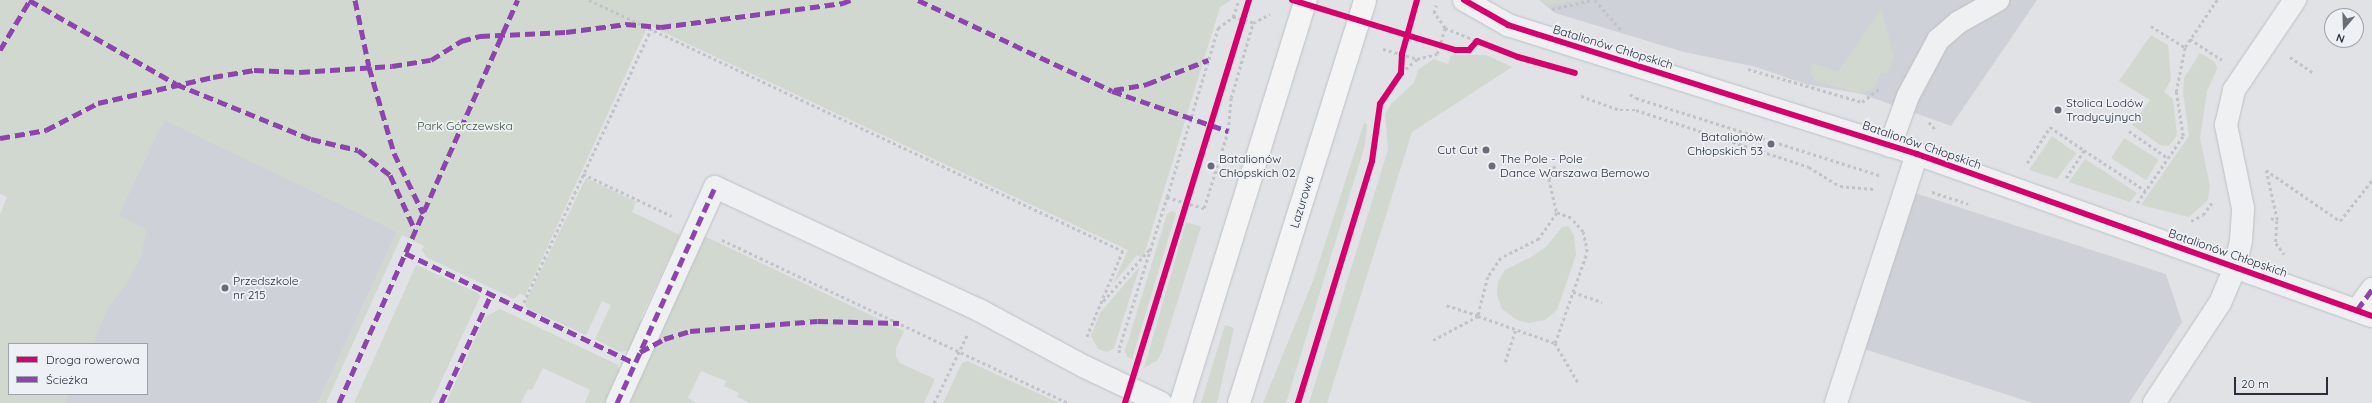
<!DOCTYPE html>
<meta charset="utf-8">
<style>
body{margin:0}
#map{position:relative;width:2372px;height:403px;overflow:hidden;background:#e0e2e5;font-family:Quicksand,sans-serif}
div>[style]{position:absolute}
.built>*{inset:0;background:#ced1d8}
.green>*{inset:0;background:#d0d8d0;transform-origin:0 0}
.path>*{height:2.5px;margin-top:-1.25px;transform-origin:0;background:repeating-linear-gradient(90deg,#c1c3c7 0 3px,transparent 0 6px)}
.roads{filter:drop-shadow(0 0 1px #bec0c3) drop-shadow(0 0 1px #bec0c3)}
.minor>*{height:22px;margin:-11px;padding:0 11px;transform-origin:11px;border-radius:11px;background:#eff0f1}
.major>*{height:22px;margin:-11px;padding:0 11px;transform-origin:11px;border-radius:11px;background:#f4f4f5}
.quiet>*{height:5px;margin-top:-2.5px;transform-origin:0;background:repeating-linear-gradient(90deg,#8e44ad 0 10px,transparent 0 15px)}
.cycleway>*{height:6px;margin:-3px;padding:0 3px;transform-origin:3px;border-radius:3px;background:#d6006c}
.dots>*{width:11px;height:11px;translate:-50% -50%;box-sizing:border-box;border:2px solid #edf0f4;border-radius:50%}
span{translate:-50% -50%;white-space:nowrap;text-align:center;line-height:1.15;-webkit-text-stroke:3.5px #edf0f4;paint-order:stroke}
.street-label{font-size:12px;color:#282e3c}
.poi-label{font-size:12px;color:#282e3c}
.left{translate:0 -50%;text-align:left}
.right{translate:-100% -50%;text-align:right}
.park-label{font-size:12px;color:#3a5736}
.legend{position:absolute;left:8px;top:343px;width:140px;height:52px;box-sizing:border-box;background:#edf0f4;border:1px solid #9ea2aa;margin:0;padding:5px 7px;list-style:none;font-size:12px;color:#282e3c}
.legend li{display:flex;align-items:center;gap:8px;height:20px}
.legend b{width:20px;border:1px solid #9ea2aa}
.north{position:absolute;left:2324px;top:8px;width:40px;height:40px;box-sizing:border-box;background:#edf0f4;border:1px solid #9ea2aa;border-radius:50%;rotate:199deg;font-size:11px;font-weight:700;line-height:16px;text-align:center;color:#282e3c}
.north::after{content:'';display:block;margin:auto;width:14px;height:18px;background:#686d77;clip-path:polygon(50% 0,100% 100%,50% 72%,0 100%)}
.scale{position:absolute;left:2234px;top:377px;width:94px;height:18px;box-sizing:border-box;border:2px solid #282e3c;border-top:0;padding-left:5px;font-size:12px;line-height:14px;white-space:nowrap;color:#282e3c;-webkit-text-stroke:3px #edf0f4;paint-order:stroke}
</style>
<div id="map">
<div class="built">
<i style="clip-path:polygon(1539px 0,2037px 0,1951px 126px,1862px 94px,1805px 84px,1756px 67px,1684px 52px,1555px 13px)"></i>
<i style="clip-path:polygon(162px 111px,397px 232px,318px 403px,24px 403px,28px 394px,147px 394px,147px 344px,52px 344px)"></i>
<i style="clip-path:polygon(1915px 193px,2166px 274px,2182px 322px,2129px 403px,2033px 403px,1864px 349px)"></i>
</div>
<div class="green">
<i style="clip-path:polygon(0 0,1231px 0,1220px 7px,1143px 258px,1137px 255px,1113px 284px,1128px 250px,648px 25px,525px 296px,520px 293px,514px 299px,426px 257px,422px 250px,424px 246px,402px 235px,326px 403px,318px 403px,397px 232px,164px 120px,119px 215px,147px 230px,140px 259px,125px 286px,107px 310px,93px 344px,9px 344px,9px 394px,69px 394px,65px 403px,0 403px,0 215px,7px 197px,0 194px)"></i>
<i style="clip-path:polygon(1539px 0,1578px 0,1549px 5px)"></i>
<i style="clip-path:polygon(1881px 9px,1894px 57px,1887px 74px,1881px 73px,1875px 87px,1862px 94px,1815px 81px,1810px 69px,1813px 63px,1838px 72px)"></i>
<i style="clip-path:polygon(2151px 35px,2168px 45px,2171px 80px,2164px 92px,2173px 99px,2177px 135px,2169px 146px,2160px 145px,2132px 125px,2150px 100px,2119px 81px)"></i>
<i style="clip-path:polygon(2200px 53px,2215px 62px,2217px 69px,2207px 91px,2200px 138px,2210px 186px,2208px 200px,2189px 217px,2141px 205px,2189px 136px,2183px 91px,2184px 78px)"></i>
<i style="clip-path:polygon(1451px 55px,1486px 55px,1512px 67px,1412px 132px,1327px 403px,1309px 403px,1388px 150px,1385px 114px,1392px 103px,1414px 83px,1418px 70px,1434px 59px,1448px 64px)"></i>
<i style="clip-path:polygon(1364px 123px,1367px 124px,1365px 145px,1286px 403px,1263px 403px,1313px 281px)"></i>
<i style="clip-path:polygon(2052px 136px,2076px 153px,2057px 179px,2029px 170px)"></i>
<i style="left:2124px;top:138px;width:41px;height:24px;rotate:32deg"></i>
<i style="clip-path:polygon(2085px 159px,2137px 193px,2130px 202px,2069px 182px)"></i>
<i style="clip-path:polygon(586px 178px,636px 202px,632px 212px,680px 235px,640px 319px,645px 321px,631px 350px,620px 352px,595px 339px,611px 305px,602px 301px,586px 335px,526px 308px,525px 303px)"></i>
<i style="clip-path:polygon(1172px 211px,1176px 213px,1132px 359px,1127px 357px,1125px 351px,1167px 214px)"></i>
<i style="clip-path:polygon(1186px 222px,1201px 227px,1162px 351px,1158px 360px,1144px 368px)"></i>
<i style="clip-path:polygon(1568px 226px,1574px 235px,1576px 255px,1557px 310px,1545px 320px,1529px 323px,1517px 320px,1502px 309px,1497px 295px,1498px 282px,1505px 270px,1533px 256px,1547px 246px,1562px 227px)"></i>
<i style="clip-path:polygon(702px 235px,904px 331px,896px 348px,896px 357px,900px 363px,935px 379px,924px 403px,750px 403px,737px 397px,739px 393px,724px 386px,726px 381px,701px 371px,688px 398px,696px 403px,629px 403px)"></i>
<i style="clip-path:polygon(416px 265px,478px 293px,480px 297px,431px 403px,354px 403px)"></i>
<i style="clip-path:polygon(1140px 266px,1114px 348px,1107px 352px,1098px 349px,1091px 336px,1100px 313px)"></i>
<i style="clip-path:polygon(500px 309px,618px 365px,620px 373px,607px 403px,585px 403px,590px 390px,543px 368px,532px 390px,528px 389px,521px 403px,446px 403px,485px 317px)"></i>
<i style="clip-path:polygon(1225px 325px,1234px 328px,1217px 403px,1201px 403px)"></i>
<i style="clip-path:polygon(967px 361px,1059px 403px,943px 403px,962px 363px)"></i>
</div>
<div class="path">
<i style="left:589px;top:0;width:590px;rotate:25.18deg"></i>
<i style="left:1123px;top:251px;width:93px;rotate:112.7deg"></i>
<i style="left:1595px;top:0;width:41px;rotate:48.9deg"></i>
<i style="left:1552px;top:9px;width:41px;rotate:-12.7deg"></i>
<i style="left:1253px;top:23px;width:19px;rotate:-28deg"></i>
<i style="left:2151px;top:26px;width:40px;rotate:32deg"></i>
<i style="left:1445px;top:28px;width:32px;rotate:22deg"></i>
<i style="left:2190px;top:39px;width:38px;rotate:33deg"></i>
<i style="left:1383px;top:49px;width:35px;rotate:16deg"></i>
<i style="left:1417px;top:59px;width:21px;rotate:-14deg"></i>
<i style="left:1437px;top:54px;width:27px;rotate:-73deg"></i>
<i style="left:1445px;top:28px;width:19px;rotate:-126deg"></i>
<i style="left:1434px;top:13px;width:8px;rotate:-76deg"></i>
<i style="left:2290px;top:57px;width:29px;rotate:34deg"></i>
<i style="left:1748px;top:69px;width:119px;rotate:16.1deg"></i>
<i style="left:1862px;top:102px;width:24px;rotate:-38deg"></i>
<i style="left:1401px;top:73px;width:21px;rotate:-41deg"></i>
<i style="left:1630px;top:94px;width:7px;rotate:34deg"></i>
<i style="left:1636px;top:98px;width:258px;rotate:17.6deg"></i>
<i style="left:1581px;top:96px;width:41px;rotate:19.7deg"></i>
<i style="left:1620px;top:110px;width:16px"></i>
<i style="left:1636px;top:110px;width:182px;rotate:18.2deg"></i>
<i style="left:1809px;top:167px;width:36px;rotate:32deg"></i>
<i style="left:1840px;top:186px;width:36px;rotate:5deg"></i>
<i style="left:1929px;top:122px;width:11px;rotate:49deg"></i>
<i style="left:2129px;top:131px;width:47px;rotate:34.7deg"></i>
<i style="left:2027px;top:163px;width:43px;rotate:-57.4deg"></i>
<i style="left:2050px;top:127px;width:41px;rotate:34.1deg"></i>
<i style="left:1555px;top:166px;width:14px;rotate:115deg"></i>
<i style="left:1549px;top:179px;width:35px;rotate:77deg"></i>
<i style="left:1557px;top:213px;width:32px;rotate:125deg"></i>
<i style="left:1539px;top:239px;width:42px;rotate:153.4deg"></i>
<i style="left:1501px;top:258px;width:23px;rotate:124deg"></i>
<i style="left:1488px;top:277px;width:40px;rotate:104.4deg"></i>
<i style="left:1478px;top:316px;width:82px;rotate:19.3deg"></i>
<i style="left:1555px;top:343px;width:96px;rotate:-70.6deg"></i>
<i style="left:1587px;top:252px;width:20px;rotate:-101deg"></i>
<i style="left:1583px;top:232px;width:18px;rotate:-131deg"></i>
<i style="left:1571px;top:218px;width:15px;rotate:-160deg"></i>
<i style="left:583px;top:174px;width:98px;rotate:25.3deg"></i>
<i style="left:2066px;top:178px;width:33px;rotate:-57deg"></i>
<i style="left:2084px;top:150px;width:74px;rotate:33.5deg"></i>
<i style="left:1932px;top:192px;width:38px;rotate:18deg"></i>
<i style="left:1167px;top:197px;width:177px;rotate:-73.2deg"></i>
<i style="left:1218px;top:28px;width:19px;rotate:-36deg"></i>
<i style="left:1233px;top:17px;width:18px;rotate:-71deg"></i>
<i style="left:2137px;top:203px;width:81px;rotate:-55.5deg"></i>
<i style="left:2183px;top:136px;width:45px;rotate:-99deg"></i>
<i style="left:2176px;top:92px;width:46px;rotate:-78.7deg"></i>
<i style="left:2185px;top:47px;width:57px;rotate:-55.8deg"></i>
<i style="left:2271px;top:218px;width:7px;rotate:27deg"></i>
<i style="left:2277px;top:221px;width:22px;rotate:93deg"></i>
<i style="left:2276px;top:243px;width:14px;rotate:54deg"></i>
<i style="left:2277px;top:220px;width:51px;rotate:-102.4deg"></i>
<i style="left:2266px;top:170px;width:90px;rotate:34.6deg"></i>
<i style="left:2340px;top:221px;width:52px;rotate:-52deg"></i>
<i style="left:2191px;top:221px;width:13px;rotate:-27deg"></i>
<i style="left:2203px;top:215px;width:17px;rotate:-54deg"></i>
<i style="left:722px;top:240px;width:383px;rotate:25.2deg"></i>
<i style="left:1573px;top:292px;width:31px;rotate:19deg"></i>
<i style="left:1103px;top:301px;width:69px;rotate:-48deg"></i>
<i style="left:521px;top:308px;width:308px;rotate:-65deg"></i>
<i style="left:1433px;top:340px;width:51px;rotate:-28.1deg"></i>
<i style="left:1478px;top:316px;width:35px;rotate:-162deg"></i>
<i style="left:1555px;top:343px;width:48px;rotate:59.7deg"></i>
<i style="left:1119px;top:353px;width:5px;rotate:-90deg"></i>
<i style="left:1119px;top:348px;width:158px;rotate:-72.4deg"></i>
<i style="left:1167px;top:197px;width:39px;rotate:17deg"></i>
<i style="left:1204px;top:208px;width:81px;rotate:-72.7deg"></i>
<i style="left:1228px;top:131px;width:33px;rotate:-85deg"></i>
<i style="left:1231px;top:98px;width:78px;rotate:-73.7deg"></i>
<i style="left:1253px;top:23px;width:21px;rotate:-163deg"></i>
<i style="left:1505px;top:362px;width:35px;rotate:-72deg"></i>
<i style="left:934px;top:403px;width:76px;rotate:-64.1deg"></i>
</div>
<div class="roads">
<div class="minor">
<i style="left:1464px;top:0;width:51px;rotate:29.6deg"></i>
<i style="left:1508px;top:25px;width:429px;rotate:17.5deg"></i>
<i style="left:1917px;top:154px;width:483px;rotate:19.6deg"></i>
<i style="left:1890px;top:146px;width:53px;rotate:-70.2deg"></i>
<i style="left:1908px;top:96px;width:64px;rotate:-61.8deg"></i>
<i style="left:1938px;top:40px;width:28px;rotate:-41deg"></i>
<i style="left:1959px;top:22px;width:45px;rotate:-29.4deg"></i>
<i style="left:2357px;top:310px;width:26px;rotate:-54deg"></i>
<i style="left:617px;top:403px;width:237px;rotate:-65.6deg"></i>
<i style="left:715px;top:187px;width:291px;rotate:25deg"></i>
<i style="left:979px;top:310px;width:120px;rotate:28.3deg"></i>
<i style="left:1085px;top:367px;width:84px;rotate:25.3deg"></i>
<i style="left:1836px;top:403px;width:262px;rotate:-72deg"></i>
<i style="left:2154px;top:403px;width:120px;rotate:-56.6deg"></i>
<i style="left:2220px;top:303px;width:39px;rotate:-67deg"></i>
<i style="left:2235px;top:267px;width:28px;rotate:-77deg"></i>
<i style="left:2241px;top:240px;width:32px;rotate:-86deg"></i>
<i style="left:2243px;top:208px;width:85px;rotate:-101.6deg"></i>
<i style="left:2226px;top:125px;width:36px;rotate:-77deg"></i>
<i style="left:2234px;top:90px;width:109px;rotate:-55.9deg"></i>
</div>
<div class="major">
<i style="left:1181px;top:403px;width:422px;rotate:-72.8deg"></i>
<i style="left:1239px;top:403px;width:422px;rotate:-72.6deg"></i>
</div>
</div>
<div class="quiet">
<i style="left:29px;top:0;width:169px;rotate:29.7deg"></i>
<i style="left:176px;top:84px;width:146px;rotate:22.2deg"></i>
<i style="left:311px;top:139px;width:48px;rotate:13.2deg"></i>
<i style="left:358px;top:150px;width:41px;rotate:38deg"></i>
<i style="left:390px;top:175px;width:60px;rotate:65.6deg"></i>
<i style="left:355px;top:0;width:68px;rotate:78.2deg"></i>
<i style="left:369px;top:67px;width:90px;rotate:73.8deg"></i>
<i style="left:394px;top:153px;width:67px;rotate:64.2deg"></i>
<i style="left:918px;top:0;width:214px;rotate:25.1deg"></i>
<i style="left:1112px;top:91px;width:123px;rotate:19deg"></i>
<i style="left:0;top:50px;width:58px;rotate:-59deg"></i>
<i style="left:1114px;top:90px;width:34px;rotate:-10deg"></i>
<i style="left:1147px;top:84px;width:66px;rotate:-21.5deg"></i>
<i style="left:0;top:138px;width:47px;rotate:-9.9deg"></i>
<i style="left:46px;top:130px;width:59px;rotate:-27.4deg"></i>
<i style="left:98px;top:103px;width:118px;rotate:-12.7deg"></i>
<i style="left:213px;top:77px;width:42px;rotate:-9.7deg"></i>
<i style="left:254px;top:70px;width:46px;rotate:2.5deg"></i>
<i style="left:300px;top:72px;width:92px;rotate:-3.7deg"></i>
<i style="left:392px;top:66px;width:39px;rotate:-9deg"></i>
<i style="left:431px;top:60px;width:36px;rotate:-32deg"></i>
<i style="left:461px;top:41px;width:20px;rotate:-15deg"></i>
<i style="left:480px;top:36px;width:86px;rotate:-2.7deg"></i>
<i style="left:566px;top:32px;width:61px;rotate:-7.6deg"></i>
<i style="left:626px;top:24px;width:35px;rotate:5deg"></i>
<i style="left:661px;top:27px;width:184px;rotate:-7.5deg"></i>
<i style="left:843px;top:3px;width:8px;rotate:-23deg"></i>
<i style="left:405px;top:253px;width:255px;rotate:25.6deg"></i>
<i style="left:2357px;top:310px;width:26px;rotate:-54deg"></i>
<i style="left:640px;top:352px;width:27px;rotate:-28deg"></i>
<i style="left:664px;top:339px;width:27px;rotate:-17deg"></i>
<i style="left:690px;top:331px;width:128px;rotate:-4.5deg"></i>
<i style="left:818px;top:321px;width:81px;rotate:1.4deg"></i>
<i style="left:339px;top:403px;width:441px;rotate:-66.1deg"></i>
<i style="left:441px;top:403px;width:119px;rotate:-65.2deg"></i>
<i style="left:617px;top:403px;width:237px;rotate:-65.6deg"></i>
</div>
<div class="cycleway">
<i style="left:1292px;top:0;width:171px;rotate:17deg"></i>
<i style="left:1456px;top:50px;width:13px"></i>
<i style="left:1469px;top:50px;width:12px;rotate:-48deg"></i>
<i style="left:1477px;top:41px;width:44px;rotate:21.3deg"></i>
<i style="left:1518px;top:57px;width:59px;rotate:15.7deg"></i>
<i style="left:1464px;top:0;width:51px;rotate:29.6deg"></i>
<i style="left:1508px;top:25px;width:429px;rotate:17.5deg"></i>
<i style="left:1917px;top:154px;width:483px;rotate:19.6deg"></i>
<i style="left:1125px;top:403px;width:422px;rotate:-72.9deg"></i>
<i style="left:1298px;top:403px;width:253px;rotate:-73deg"></i>
<i style="left:1372px;top:161px;width:58px;rotate:-82deg"></i>
<i style="left:1380px;top:104px;width:37px;rotate:-56deg"></i>
<i style="left:1401px;top:73px;width:19px;rotate:-87deg"></i>
<i style="left:1402px;top:54px;width:56px;rotate:-74.5deg"></i>
</div>
<div class="dots">
<i style="left:2058px;top:110px;background:#686d77"></i>
<i style="left:1771px;top:144px;background:#686d77"></i>
<i style="left:1486px;top:150px;background:#686d77"></i>
<i style="left:1211px;top:166px;background:#686d77"></i>
<i style="left:1492px;top:166px;background:#686d77"></i>
<i style="left:225px;top:288px;background:#686d77"></i>
</div>
<div class="street-label">
<span style="left:1613px;top:47px;rotate:17deg">Batalionów Chłopskich</span>
<span style="left:1922px;top:145px;rotate:19deg">Batalionów Chłopskich</span>
<span style="left:1302px;top:202px;rotate:-73deg">Lazurowa</span>
<span style="left:2228px;top:253px;rotate:19deg">Batalionów Chłopskich</span>
</div>
<div class="poi-label">
<span class="left" style="left:2066px;top:110px">Stolica Lodów<br>Tradycyjnych</span>
<span class="right" style="left:1763px;top:144px">Batalionów<br>Chłopskich 53</span>
<span class="right" style="left:1478px;top:150px">Cut Cut</span>
<span class="left" style="left:1219px;top:166px">Batalionów<br>Chłopskich 02</span>
<span class="left" style="left:1500px;top:166px">The Pole - Pole<br>Dance Warszawa Bemowo</span>
<span class="left" style="left:233px;top:288px">Przedszkole<br>nr 215</span>
</div>
<div class="park-label">
<span style="left:465px;top:126px">Park Górczewska</span>
</div>
<ul class="legend">
<li><b style="height:5px;background:#d6006c"></b>Droga rowerowa</li>
<li><b style="height:5px;background:#8e44ad"></b>Ścieżka</li>
</ul>
<div class="north">N</div>
<div class="scale">20 m</div>
</div>
